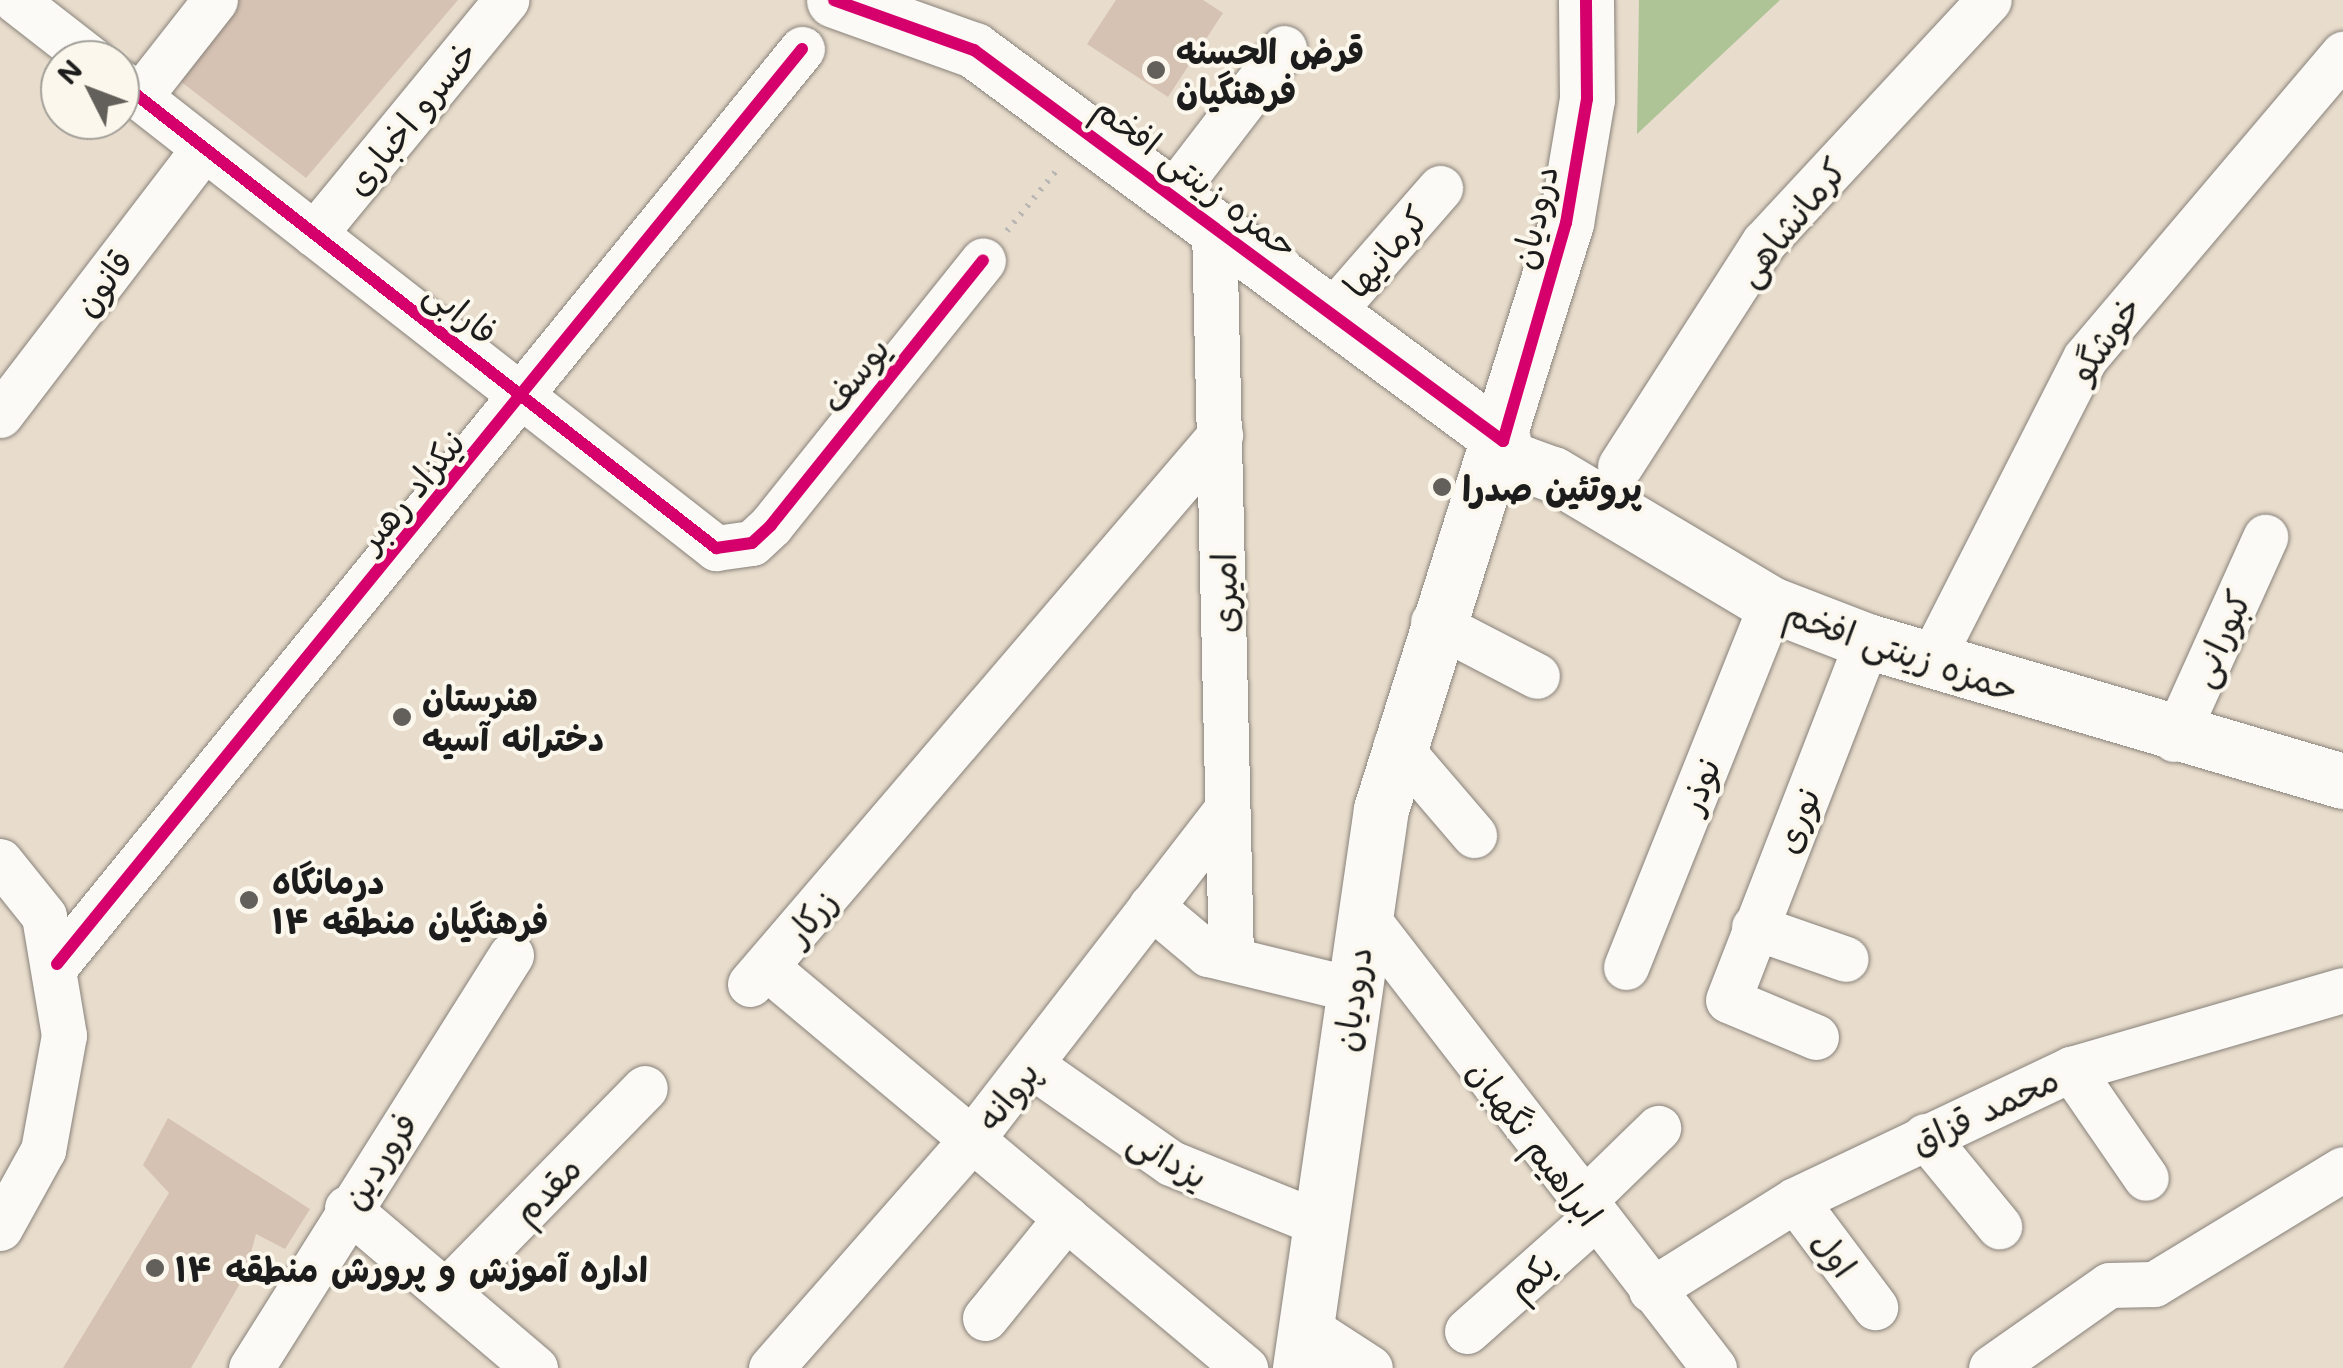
<!DOCTYPE html>
<meta charset="utf-8">
<style>
body{margin:0}
#map{position:relative;width:2343px;height:1368px;overflow:hidden;background:#e8dccc;font-family:Mali,"Playpen Sans Arabic",sans-serif}
div>[style]{position:absolute}
.forest>*{inset:0;background:#aec396}
.building>*{inset:0;background:#d6c2b3}
.path>*{height:6px;margin-top:-3px;transform-origin:0;background:repeating-linear-gradient(90deg,#b8b7b3 0 2.5px,transparent 0 10.5px)}
.roads{filter:drop-shadow(0 0 2px #88827a) drop-shadow(0 0 2px #88827a)}
.street>*{height:45px;margin:-22.5px;padding:0 22.5px;transform-origin:22.5px;border-radius:22.5px;background:#fcfaf7}
.secondary>*{height:55px;margin:-27.5px;padding:0 27.5px;transform-origin:27.5px;border-radius:27.5px;background:#fcfaf7}
.cycleway>*{height:12px;margin:-6px;padding:0 6px;transform-origin:6px;border-radius:6px;background:#d6006c}
.dots>*{width:28px;height:28px;translate:-50% -50%;box-sizing:border-box;border:5px solid #fbf7ec;border-radius:50%}
span{translate:-50% -50%;white-space:nowrap;text-align:center;line-height:1.15;-webkit-text-stroke:8px #fbf7ec;paint-order:stroke}
.poi-label{font-size:35px;color:#1c1c1c;font-weight:700}
.left{translate:0 -50%;text-align:left}
.street-label{font-size:35px;color:#1c1c1c}
.north{position:absolute;left:40px;top:40px;width:100px;height:100px;box-sizing:border-box;background:#fbf7ec;border:2px solid #a29f99;border-radius:50%;rotate:312deg;font-size:28px;font-weight:700;line-height:40px;text-align:center;color:#1c1c1c}
.north::after{content:'';display:block;margin:auto;width:35px;height:45px;background:#635f5a;clip-path:polygon(50% 0,100% 100%,50% 72%,0 100%)}
</style>
<div id="map">
<div class="forest">
<i style="clip-path:polygon(1639px 0,1780px 0,1637px 134px)"></i>
</div>
<div class="building">
<i style="clip-path:polygon(235px 0,458px 0,306px 178px,175px 77px)"></i>
<i style="clip-path:polygon(1116px 0,1203px 0,1223px 13px,1168px 97px,1087px 44px)"></i>
<i style="clip-path:polygon(168px 1118px,310px 1209px,285px 1249px,256px 1234px,245px 1275px,191px 1368px,63px 1368px,169px 1193px,143px 1165px)"></i>
</div>
<div class="path">
<i style="left:1007px;top:231px;width:77px;rotate:-50.8deg"></i>
</div>
<div class="roads">
<div class="street">
<i style="left:15px;top:0;width:98px;rotate:37.9deg"></i>
<i style="left:120px;top:82px;width:757px;rotate:38.02deg"></i>
<i style="left:716px;top:548px;width:36px;rotate:-8deg"></i>
<i style="left:752px;top:543px;width:26px;rotate:-43deg"></i>
<i style="left:771px;top:525px;width:339px;rotate:-51.3deg"></i>
<i style="left:139px;top:97px;width:123px;rotate:-51.9deg"></i>
<i style="left:1172px;top:194px;width:184px;rotate:-52.5deg"></i>
<i style="left:1214px;top:227px;width:732px;rotate:88.67deg"></i>
<i style="left:314px;top:234px;width:303px;rotate:-50.6deg"></i>
<i style="left:1331px;top:313px;width:166px;rotate:-48.9deg"></i>
<i style="left:0;top:415px;width:336px;rotate:-52.6deg"></i>
<i style="left:1620px;top:466px;width:266px;rotate:-57.3deg"></i>
<i style="left:1764px;top:242px;width:330px;rotate:-47.1deg"></i>
<i style="left:1433px;top:622px;width:117px;rotate:27.4deg"></i>
<i style="left:1929px;top:664px;width:343px;rotate:-63deg"></i>
<i style="left:2085px;top:358px;width:399px;rotate:-49.7deg"></i>
<i style="left:2174px;top:739px;width:222px;rotate:-65.7deg"></i>
<i style="left:1396px;top:744px;width:120px;rotate:49.4deg"></i>
<i style="left:0;top:861px;width:70px;rotate:51.3deg"></i>
<i style="left:44px;top:916px;width:121px;rotate:80.5deg"></i>
<i style="left:64px;top:1035px;width:117px;rotate:100.3deg"></i>
<i style="left:43px;top:1150px;width:89px;rotate:118.9deg"></i>
<i style="left:1151px;top:906px;width:75px;rotate:40.1deg"></i>
<i style="left:1208px;top:954px;width:148px;rotate:13.7deg"></i>
<i style="left:1362px;top:912px;width:576px;rotate:52.33deg"></i>
<i style="left:1754px;top:927px;width:97px;rotate:19.2deg"></i>
<i style="left:57px;top:964px;width:1180px;rotate:-50.85deg"></i>
<i style="left:766px;top:967px;width:625px;rotate:39.93deg"></i>
<i style="left:1626px;top:967px;width:391px;rotate:-68.2deg"></i>
<i style="left:750px;top:984px;width:723px;rotate:-49.43deg"></i>
<i style="left:1816px;top:1037px;width:95px;rotate:-157.2deg"></i>
<i style="left:1728px;top:1000px;width:385px;rotate:-68.8deg"></i>
<i style="left:1031px;top:1065px;width:171px;rotate:35deg"></i>
<i style="left:1171px;top:1163px;width:162px;rotate:22.1deg"></i>
<i style="left:2071px;top:1069px;width:132px;rotate:55.5deg"></i>
<i style="left:1925px;top:1136px;width:117px;rotate:50.6deg"></i>
<i style="left:1795px;top:1200px;width:134px;rotate:53.2deg"></i>
<i style="left:1583px;top:1201px;width:105px;rotate:-44.2deg"></i>
<i style="left:347px;top:1208px;width:247px;rotate:40.4deg"></i>
<i style="left:1651px;top:1290px;width:170px;rotate:-32deg"></i>
<i style="left:1795px;top:1200px;width:306px;rotate:-25.4deg"></i>
<i style="left:2071px;top:1069px;width:283px;rotate:-16.2deg"></i>
<i style="left:446px;top:1291px;width:284px;rotate:-45.6deg"></i>
<i style="left:985px;top:1318px;width:129px;rotate:-51deg"></i>
<i style="left:1307px;top:1327px;width:75px;rotate:33.1deg"></i>
<i style="left:1467px;top:1331px;width:169px;rotate:-41.6deg"></i>
<i style="left:251px;top:1368px;width:488px;rotate:-57.8deg"></i>
<i style="left:771px;top:1368px;width:303px;rotate:-48.7deg"></i>
<i style="left:971px;top:1140px;width:417px;rotate:-52.3deg"></i>
<i style="left:1991px;top:1368px;width:144px;rotate:-35.1deg"></i>
<i style="left:2109px;top:1285px;width:45px;rotate:-1.3deg"></i>
<i style="left:2154px;top:1284px;width:221px;rotate:-31.3deg"></i>
</div>
<div class="secondary">
<i style="left:834px;top:0;width:149px;rotate:19.7deg"></i>
<i style="left:974px;top:50px;width:658px;rotate:36.47deg"></i>
<i style="left:1489px;top:474px;width:35px;rotate:-18deg"></i>
<i style="left:1522px;top:463px;width:33px;rotate:20deg"></i>
<i style="left:1553px;top:474px;width:254px;rotate:30.8deg"></i>
<i style="left:1771px;top:604px;width:103px;rotate:21.1deg"></i>
<i style="left:1867px;top:641px;width:496px;rotate:16.4deg"></i>
<i style="left:1300px;top:1368px;width:565px;rotate:-81.76deg"></i>
<i style="left:1381px;top:809px;width:615px;rotate:-72.48deg"></i>
<i style="left:1566px;top:223px;width:126px;rotate:-80.4deg"></i>
<i style="left:1587px;top:99px;width:99px;rotate:-90.6deg"></i>
</div>
</div>
<div class="cycleway">
<i style="left:834px;top:0;width:149px;rotate:19.7deg"></i>
<i style="left:974px;top:50px;width:658px;rotate:36.47deg"></i>
<i style="left:1503px;top:441px;width:227px;rotate:-73.9deg"></i>
<i style="left:1566px;top:223px;width:126px;rotate:-80.4deg"></i>
<i style="left:1587px;top:99px;width:99px;rotate:-90.6deg"></i>
<i style="left:120px;top:82px;width:757px;rotate:38.02deg"></i>
<i style="left:716px;top:548px;width:36px;rotate:-8deg"></i>
<i style="left:752px;top:543px;width:26px;rotate:-43deg"></i>
<i style="left:771px;top:525px;width:339px;rotate:-51.3deg"></i>
<i style="left:57px;top:964px;width:1180px;rotate:-50.85deg"></i>
</div>
<div class="dots">
<i style="left:1156px;top:70px;background:#635f5a"></i>
<i style="left:1442px;top:487px;background:#635f5a"></i>
<i style="left:402px;top:717px;background:#635f5a"></i>
<i style="left:249px;top:900px;background:#635f5a"></i>
<i style="left:155px;top:1268px;background:#635f5a"></i>
</div>
<div class="poi-label">
<span class="left" style="left:1176px;top:70px">قرض الحسنه<br>فرهنگیان</span>
<span class="left" style="left:1462px;top:487px">پروتئین صدرا</span>
<span class="left" style="left:422px;top:717px">هنرستان<br>دخترانه آسیه</span>
<span class="left" style="left:272px;top:900px">درمانگاه<br>فرهنگیان منطقه ۱۴</span>
<span class="left" style="left:175px;top:1268px">اداره آموزش و پرورش منطقه ۱۴</span>
</div>
<div class="street-label">
<span style="left:410px;top:117px;rotate:-51deg">خسرو اخباری</span>
<span style="left:1197px;top:176px;rotate:37deg">حمزه زینتی افخم</span>
<span style="left:1533px;top:217px;rotate:-77deg">درودیان</span>
<span style="left:1790px;top:221px;rotate:-51deg">کرمانشاهی</span>
<span style="left:1385px;top:251px;rotate:-49deg">کرمانیها</span>
<span style="left:102px;top:282px;rotate:-53deg">قانون</span>
<span style="left:462px;top:311px;rotate:38deg">فارابی</span>
<span style="left:2104px;top:338px;rotate:-54deg">خوشگو</span>
<span style="left:854px;top:374px;rotate:-51deg">یوسف</span>
<span style="left:410px;top:490px;rotate:-50deg">نیکزاد رهبر</span>
<span style="left:1223px;top:593px;rotate:-91deg">امیری</span>
<span style="left:2219px;top:638px;rotate:-66deg">کبورانی</span>
<span style="left:1902px;top:650px;rotate:19deg">حمزه زینتی افخم</span>
<span style="left:1698px;top:785px;rotate:-68deg">نوذر</span>
<span style="left:1796px;top:820px;rotate:-69deg">نوری</span>
<span style="left:810px;top:916px;rotate:-49deg">زرکار</span>
<span style="left:1351px;top:999px;rotate:-82deg">درودیان</span>
<span style="left:1006px;top:1095px;rotate:-52deg">پروانه</span>
<span style="left:1984px;top:1109px;rotate:-25deg">محمد قزاق</span>
<span style="left:1536px;top:1142px;rotate:53deg">ابراهیم نگهبان</span>
<span style="left:1169px;top:1157px;rotate:30deg">یزدانی</span>
<span style="left:378px;top:1160px;rotate:-57deg">فروردین</span>
<span style="left:546px;top:1189px;rotate:-45deg">مقدم</span>
<span style="left:1835px;top:1253px;rotate:53deg">اول</span>
<span style="left:1530px;top:1275px;rotate:-42deg">یکم</span>
</div>
<div class="north">N</div>
</div>
